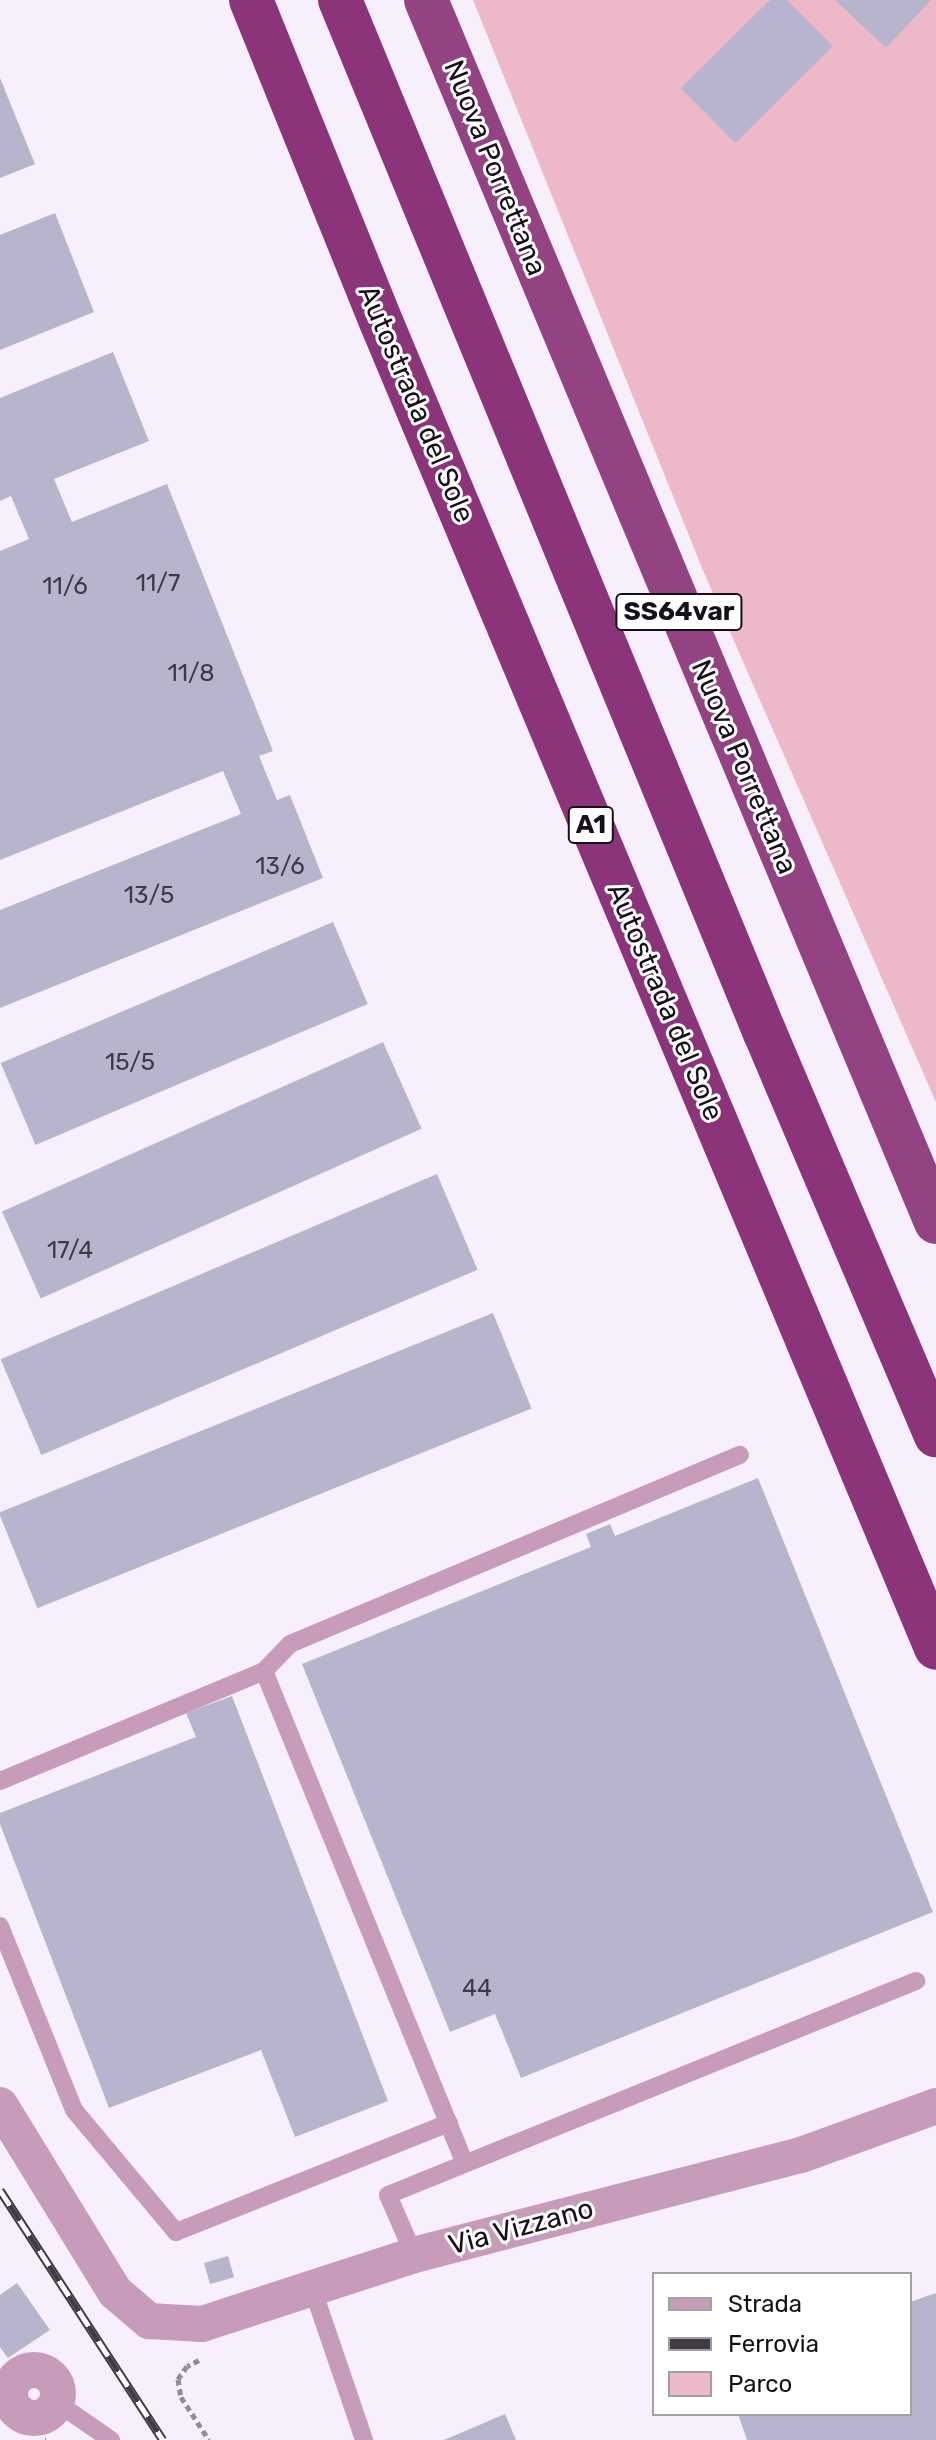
<!DOCTYPE html>
<style>
body{margin:0}
#map{position:relative;width:936px;height:2440px;overflow:hidden;background:#f8effd;font-family:Rubik,sans-serif}
div>[style]{position:absolute}
.green>*{inset:0;background:#edb8c7}
.building>*{inset:0;background:#b7b5cd;transform-origin:0 0}
.path>*{height:5px;margin-top:-2.5px;transform-origin:0;background:repeating-linear-gradient(90deg,#938c97 0 6px,transparent 0 10px)}
.service>*{height:18px;margin:-9px;padding:0 9px;transform-origin:9px;border-radius:9px;background:#c79cbb}
.minor>*{height:36px;margin:-18px;padding:0 18px;transform-origin:18px;border-radius:18px;background:#c79cbb}
.minor>.ring{margin:-18px;padding:0;box-sizing:content-box;background:none;border:36px solid #c79cbb;border-radius:50%}
.trunk>*{height:44px;margin:-22px;padding:0 22px;transform-origin:22px;border-radius:22px;background:#944382}
.motorway>*{height:44px;margin:-22px;padding:0 22px;transform-origin:22px;border-radius:22px;background:#8b347a}
.rail>*{height:9px;margin-top:-4.5px;transform-origin:0;background:repeating-linear-gradient(90deg,#fff 0 18px,#403b44 0 36px);box-sizing:border-box;border-block:2px solid #403b44}
span{translate:-50% -50%;white-space:nowrap;text-align:center;line-height:1.15;-webkit-text-stroke:6px #fff;paint-order:stroke}
.number-label{font-size:24px;color:#3e3a46}
.number-label span{-webkit-text-stroke-width:0}
.shield-label span{padding:2px 6px;background:#fff;border:2px solid;border-radius:6px;-webkit-text-stroke-width:0}
.shield-label{font-size:26px;color:#161119;font-weight:700}
.street-label{font-size:28px;color:#161119}
.legend{position:absolute;left:652px;top:2272px;width:260px;height:144px;box-sizing:border-box;background:#fff;border:2px solid #a2a0a3;margin:0;padding:10px 14px;list-style:none;font-size:24px;color:#161119}
.legend li{display:flex;align-items:center;gap:16px;height:40px}
.legend b{width:40px;border:2px solid #a2a0a3}
</style>
<div id="map">
<div class="green">
<i style="clip-path:polygon(473px 0,936px 0,936px 1102px,702px 568px)"></i>
</div>
<div class="building">
<i style="clip-path:polygon(770px 0,787px 0,833px 46px,735px 143px,681px 88px)"></i>
<i style="clip-path:polygon(835px 0,931px 0,886px 48px)"></i>
<i style="clip-path:polygon(0 78px,35px 164px,0 178px)"></i>
<i style="clip-path:polygon(55px 213px,94px 312px,0 350px,0 235px)"></i>
<i style="clip-path:polygon(113px 352px,149px 441px,54px 479px,72px 522px,167px 484px,273px 751px,259px 756px,277px 800px,290px 795px,323px 878px,0 1008px,0 910px,241px 814px,223px 771px,0 860px,0 551px,29px 539px,11px 496px,0 501px,0 398px)"></i>
<i style="left:333px;top:922px;width:89px;height:361px;rotate:67deg"></i>
<i style="left:383px;top:1042px;width:95px;height:417px;rotate:66deg"></i>
<i style="left:437px;top:1174px;width:104px;height:474px;rotate:67deg"></i>
<i style="left:493px;top:1313px;width:103px;height:533px;rotate:68deg"></i>
<i style="clip-path:polygon(758px 1478px,933px 1912px,521px 2078px,495px 2014px,450px 2032px,302px 1664px,591px 1547px,586px 1534px,610px 1524px,615px 1536px)"></i>
<i style="clip-path:polygon(232px 1696px,388px 2101px,295px 2137px,261px 2050px,109px 2108px,0 1824px,0 1813px,196px 1737px,186px 1713px)"></i>
<i style="left:228px;top:2256px;width:22px;height:25px;rotate:74deg"></i>
<i style="clip-path:polygon(17px 2283px,50px 2330px,8px 2358px,0 2347px,0 2295px)"></i>
<i style="clip-path:polygon(936px 2293px,936px 2440px,747px 2440px,738px 2414px,910px 2414px,910px 2302px)"></i>
<i style="clip-path:polygon(505px 2414px,516px 2440px,444px 2440px)"></i>
</div>
<div class="path">
<i style="left:199px;top:2360px;width:13px;rotate:153deg"></i>
<i style="left:187px;top:2366px;width:16px;rotate:125deg"></i>
<i style="left:178px;top:2379px;width:18px;rotate:81deg"></i>
<i style="left:181px;top:2397px;width:51px;rotate:56.9deg"></i>
<i style="left:45px;top:2440px;width:1px"></i>
</div>
<div class="service">
<i style="left:264px;top:1671px;width:37px;rotate:-46deg"></i>
<i style="left:290px;top:1644px;width:488px;rotate:-22.8deg"></i>
<i style="left:0;top:1781px;width:286px;rotate:-22.6deg"></i>
<i style="left:264px;top:1671px;width:532px;rotate:67.82deg"></i>
<i style="left:0;top:1926px;width:198px;rotate:68.1deg"></i>
<i style="left:74px;top:2110px;width:159px;rotate:50.1deg"></i>
<i style="left:176px;top:2232px;width:294px;rotate:-21.8deg"></i>
<i style="left:414px;top:2255px;width:65px;rotate:-113.4deg"></i>
<i style="left:388px;top:2195px;width:570px;rotate:-22.06deg"></i>
<i style="left:312px;top:2287px;width:162px;rotate:71.2deg"></i>
<i style="left:56px;top:2402px;width:67px;rotate:34.6deg"></i>
</div>
<div class="minor">
<i style="left:0;top:2105px;width:220px;rotate:58.4deg"></i>
<i style="left:115px;top:2292px;width:45px;rotate:40.5deg"></i>
<i style="left:149px;top:2321px;width:53px;rotate:3.2deg"></i>
<i style="left:202px;top:2324px;width:223px;rotate:-18deg"></i>
<i style="left:414px;top:2255px;width:400px;rotate:-14.5deg"></i>
<i style="left:801px;top:2155px;width:144px;rotate:-19.9deg"></i>
<i class="ring" style="left:10px;top:2370px;width:12px;height:12px"></i>
</div>
<div class="trunk">
<i style="left:426px;top:0;width:1324px;rotate:67.35deg"></i>
</div>
<div class="motorway">
<i style="left:251px;top:0;width:349px;rotate:68deg"></i>
<i style="left:382px;top:324px;width:1435px;rotate:67.29deg"></i>
<i style="left:340px;top:0;width:1117px;rotate:67.64deg"></i>
<i style="left:765px;top:1033px;width:437px;rotate:67deg"></i>
</div>
<div class="rail">
<i style="left:0;top:2190px;width:298px;rotate:56.9deg"></i>
</div>
<div class="number-label">
<span style="left:158px;top:584px">11/7</span>
<span style="left:65px;top:587px">11/6</span>
<span style="left:191px;top:674px">11/8</span>
<span style="left:280px;top:867px">13/6</span>
<span style="left:149px;top:896px">13/5</span>
<span style="left:130px;top:1063px">15/5</span>
<span style="left:70px;top:1251px">17/4</span>
<span style="left:477px;top:1989px">44</span>
</div>
<div class="shield-label">
<span style="left:679px;top:612px">SS64var</span>
<span style="left:591px;top:825px">A1</span>
</div>
<div class="street-label">
<span style="left:495px;top:168px;rotate:68deg">Nuova Porrettana</span>
<span style="left:416px;top:404px;rotate:67deg">Autostrada del Sole</span>
<span style="left:744px;top:767px;rotate:67deg">Nuova Porrettana</span>
<span style="left:665px;top:1002px;rotate:67deg">Autostrada del Sole</span>
<span style="left:521px;top:2227px;rotate:-15deg">Via Vizzano</span>
</div>
<ul class="legend">
<li><b style="height:10px;background:#c79cbb"></b>Strada</li>
<li><b style="height:10px;background:#403b44"></b>Ferrovia</li>
<li><b style="height:22px;background:#edb8c7"></b>Parco</li>
</ul>
</div>
